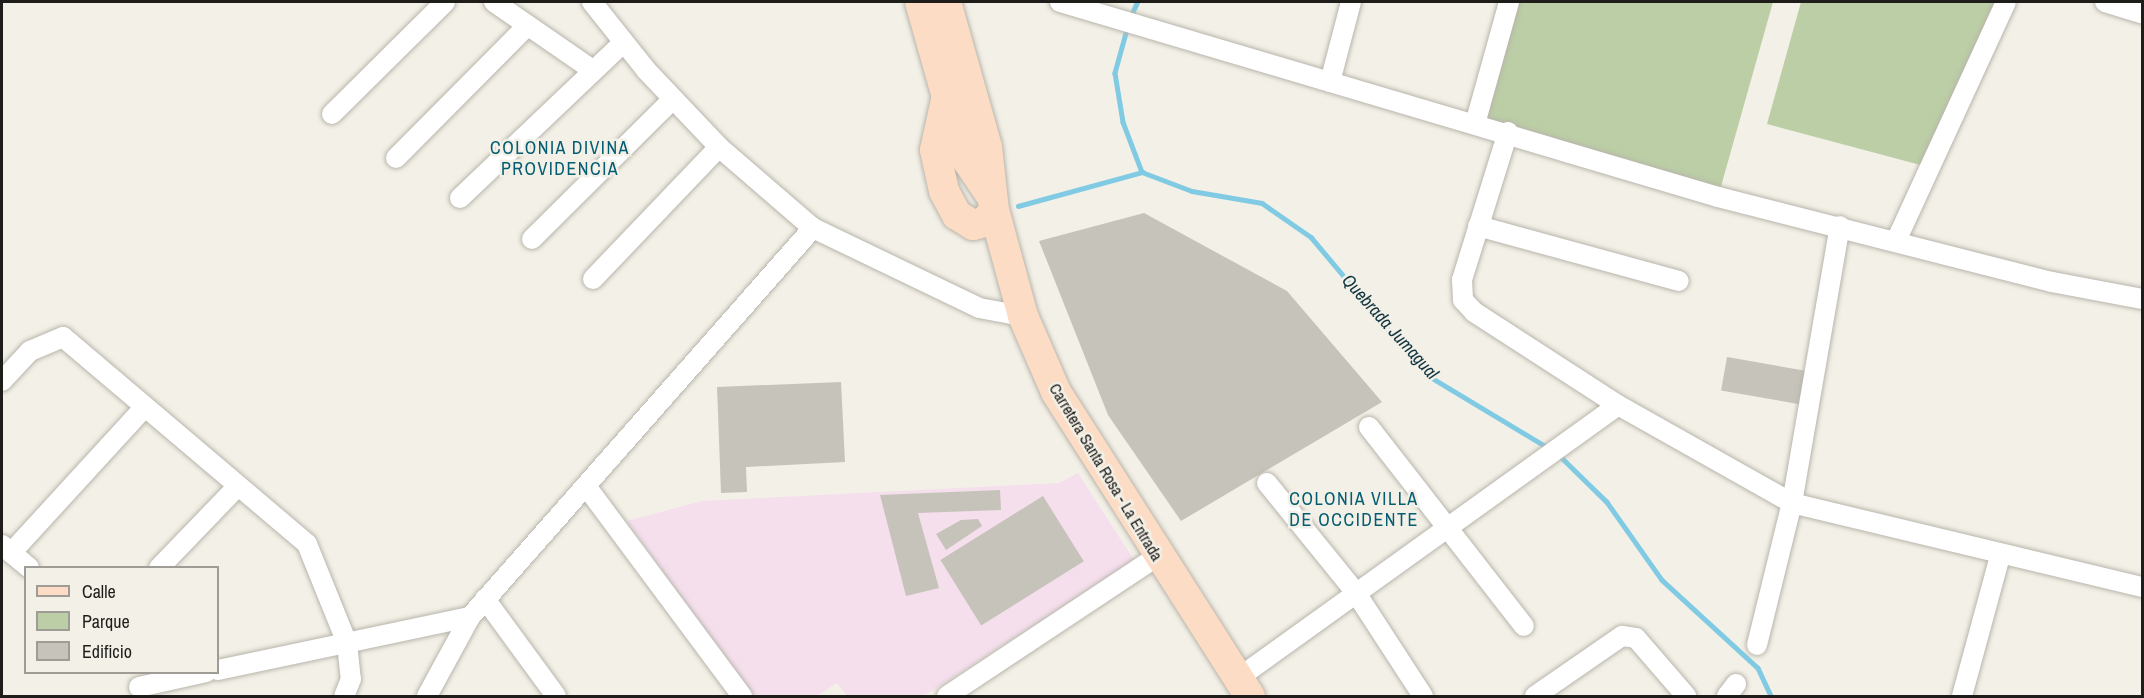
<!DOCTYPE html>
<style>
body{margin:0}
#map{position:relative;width:2144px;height:698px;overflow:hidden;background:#f3f0e7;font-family:"Archivo Narrow",sans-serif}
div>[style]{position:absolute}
.medical>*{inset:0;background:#f5dfed}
.green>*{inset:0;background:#bbcea5}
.stream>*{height:4.5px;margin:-2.25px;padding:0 2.25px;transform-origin:2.25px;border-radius:2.25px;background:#80cbe3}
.building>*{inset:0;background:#c6c3ba;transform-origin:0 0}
.roads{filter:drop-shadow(0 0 2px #b8b5ac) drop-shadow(0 0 2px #b8b5ac)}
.street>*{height:20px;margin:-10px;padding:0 10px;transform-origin:10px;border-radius:10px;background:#fff}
.primary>*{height:30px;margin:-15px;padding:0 15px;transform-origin:15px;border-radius:15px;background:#fcdcc4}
span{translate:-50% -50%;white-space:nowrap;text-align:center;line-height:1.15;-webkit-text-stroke:5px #f3f0e7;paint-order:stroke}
.street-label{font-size:16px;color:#1e1d1a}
.neighbourhood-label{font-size:18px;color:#045d72;letter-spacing:1.5px}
.water-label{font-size:18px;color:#113540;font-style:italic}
.frame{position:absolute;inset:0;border:3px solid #1e1d1a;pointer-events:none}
.legend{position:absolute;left:24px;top:566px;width:195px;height:108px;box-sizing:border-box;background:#f3f0e7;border:2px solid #9e9c95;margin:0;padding:8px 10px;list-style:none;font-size:18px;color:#1e1d1a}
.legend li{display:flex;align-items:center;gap:12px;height:30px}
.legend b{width:30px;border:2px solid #9e9c95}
</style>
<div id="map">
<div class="medical">
<i style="clip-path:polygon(1078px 473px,1134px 560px,924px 696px,847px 696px,837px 683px,817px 696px,752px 696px,627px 521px,702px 501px,1059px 483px)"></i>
</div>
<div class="green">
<i style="clip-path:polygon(1507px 2px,1773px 2px,1718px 197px,1475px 124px)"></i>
<i style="clip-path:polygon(1801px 2px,2004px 2px,1928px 167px,1767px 124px)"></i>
</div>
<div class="stream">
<i style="left:1130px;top:18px;width:17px;rotate:-66deg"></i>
<i style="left:1128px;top:26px;width:49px;rotate:105.5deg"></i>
<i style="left:1115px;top:73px;width:50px;rotate:80.7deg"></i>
<i style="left:1123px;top:122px;width:53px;rotate:69.2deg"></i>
<i style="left:1018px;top:206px;width:129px;rotate:-15.3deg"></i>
<i style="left:1142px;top:172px;width:53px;rotate:20.8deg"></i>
<i style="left:1192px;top:191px;width:71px;rotate:9.7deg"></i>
<i style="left:1262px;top:203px;width:60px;rotate:34.8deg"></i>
<i style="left:1311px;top:237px;width:180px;rotate:50deg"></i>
<i style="left:1427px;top:375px;width:144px;rotate:31deg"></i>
<i style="left:1559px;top:455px;width:67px;rotate:44.4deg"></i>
<i style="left:1607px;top:502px;width:95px;rotate:54.8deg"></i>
<i style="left:1662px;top:580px;width:130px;rotate:42.5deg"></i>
<i style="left:1758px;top:668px;width:31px;rotate:65deg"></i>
</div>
<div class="building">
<i style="clip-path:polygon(1144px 213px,1287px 291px,1382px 402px,1181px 521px,1108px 415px,1039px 241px)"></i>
<i style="left:1727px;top:357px;width:81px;height:34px;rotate:10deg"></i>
<i style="clip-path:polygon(841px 382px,845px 462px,746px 467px,747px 492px,721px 493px,717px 387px)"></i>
<i style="clip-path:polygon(1000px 490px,1001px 510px,918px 513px,939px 588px,906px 596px,880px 495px)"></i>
<i style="left:1043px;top:496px;width:77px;height:121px;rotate:58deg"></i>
<i style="clip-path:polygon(978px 519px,982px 526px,946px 550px,936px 534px,961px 520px)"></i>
</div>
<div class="roads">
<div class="street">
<i style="left:494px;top:2px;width:121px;rotate:34.6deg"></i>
<i style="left:592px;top:2px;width:87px;rotate:51.5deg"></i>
<i style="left:646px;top:70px;width:106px;rotate:46.5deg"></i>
<i style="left:719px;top:147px;width:124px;rotate:40.8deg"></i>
<i style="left:813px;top:228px;width:184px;rotate:25.7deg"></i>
<i style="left:979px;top:308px;width:45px;rotate:10.3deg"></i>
<i style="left:1060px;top:2px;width:686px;rotate:16.51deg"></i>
<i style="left:1718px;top:197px;width:345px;rotate:14.3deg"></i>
<i style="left:2052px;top:282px;width:92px;rotate:10.7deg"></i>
<i style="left:2105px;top:2px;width:39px;rotate:17deg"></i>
<i style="left:1330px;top:82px;width:83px;rotate:-75.3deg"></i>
<i style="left:332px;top:114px;width:159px;rotate:-44.7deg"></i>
<i style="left:1475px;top:124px;width:127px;rotate:-74.4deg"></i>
<i style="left:1508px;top:132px;width:155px;rotate:107.3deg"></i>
<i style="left:1462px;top:280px;width:20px;rotate:87deg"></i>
<i style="left:1463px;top:300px;width:16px;rotate:47deg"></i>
<i style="left:1474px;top:312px;width:171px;rotate:32.9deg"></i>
<i style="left:1618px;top:405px;width:200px;rotate:29.4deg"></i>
<i style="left:1792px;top:503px;width:360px;rotate:13.5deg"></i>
<i style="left:396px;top:158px;width:187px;rotate:-45.2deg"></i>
<i style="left:460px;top:198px;width:226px;rotate:-43.6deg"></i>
<i style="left:1478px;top:226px;width:208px;rotate:15.3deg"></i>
<i style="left:532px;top:239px;width:199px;rotate:-44.8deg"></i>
<i style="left:1896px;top:241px;width:263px;rotate:-65.3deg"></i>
<i style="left:593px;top:279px;width:182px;rotate:-46.3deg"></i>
<i style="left:2px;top:381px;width:41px;rotate:-47deg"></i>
<i style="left:30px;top:351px;width:36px;rotate:-23deg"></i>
<i style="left:63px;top:337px;width:320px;rotate:40.3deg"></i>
<i style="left:307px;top:544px;width:107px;rotate:68deg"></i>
<i style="left:347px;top:643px;width:36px;rotate:84deg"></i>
<i style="left:351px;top:679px;width:18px;rotate:112deg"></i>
<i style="left:1369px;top:427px;width:252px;rotate:52.1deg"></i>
<i style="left:1267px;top:483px;width:141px;rotate:51deg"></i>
<i style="left:1356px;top:593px;width:123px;rotate:57deg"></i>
<i style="left:586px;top:486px;width:262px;rotate:53.4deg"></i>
<i style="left:2px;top:545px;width:35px;rotate:40deg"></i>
<i style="left:11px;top:553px;width:198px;rotate:-47.5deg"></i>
<i style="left:159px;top:568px;width:114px;rotate:-46.1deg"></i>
<i style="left:485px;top:599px;width:120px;rotate:53.8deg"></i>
<i style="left:1757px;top:645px;width:146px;rotate:-76.2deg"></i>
<i style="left:1792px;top:503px;width:281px;rotate:-80.2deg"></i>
<i style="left:218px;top:670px;width:258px;rotate:-11.9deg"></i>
<i style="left:1237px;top:679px;width:469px;rotate:-35.7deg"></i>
<i style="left:139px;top:687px;width:69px;rotate:-12.6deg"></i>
<i style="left:427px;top:696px;width:90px;rotate:-61.4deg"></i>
<i style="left:470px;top:617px;width:519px;rotate:-48.6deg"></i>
<i style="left:947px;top:696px;width:251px;rotate:-33.6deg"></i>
<i style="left:1535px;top:696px;width:106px;rotate:-34.6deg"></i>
<i style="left:1622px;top:636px;width:14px;rotate:8deg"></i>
<i style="left:1636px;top:638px;width:77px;rotate:49.2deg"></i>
<i style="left:1727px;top:696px;width:15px;rotate:-53deg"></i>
<i style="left:1962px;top:696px;width:145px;rotate:-74.8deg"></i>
</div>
<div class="primary">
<i style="left:920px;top:2px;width:158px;rotate:74.2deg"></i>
<i style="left:963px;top:154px;width:48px;rotate:56deg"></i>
<i style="left:946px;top:2px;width:151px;rotate:74.2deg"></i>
<i style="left:987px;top:147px;width:63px;rotate:83.7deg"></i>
<i style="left:994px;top:210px;width:110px;rotate:74.7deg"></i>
<i style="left:1023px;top:316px;width:83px;rotate:66.5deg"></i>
<i style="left:1056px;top:392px;width:361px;rotate:57.5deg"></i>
<i style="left:946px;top:100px;width:51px;rotate:102.4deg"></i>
<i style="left:935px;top:150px;width:42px;rotate:77.6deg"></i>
<i style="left:944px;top:191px;width:27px;rotate:62deg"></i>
<i style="left:957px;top:215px;width:19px;rotate:32deg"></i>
<i style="left:973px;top:225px;width:12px;rotate:-14deg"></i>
<i style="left:985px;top:222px;width:15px;rotate:-53deg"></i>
</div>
</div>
<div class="street-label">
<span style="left:1106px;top:472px;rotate:59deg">Carretera Santa Rosa - La Entrada</span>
</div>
<div class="neighbourhood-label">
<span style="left:560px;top:159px">COLONIA DIVINA<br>PROVIDENCIA</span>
<span style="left:1354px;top:510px">COLONIA VILLA<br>DE OCCIDENTE</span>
</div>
<div class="water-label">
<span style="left:1390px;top:327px;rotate:48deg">Quebrada Jumagual</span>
</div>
<div class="frame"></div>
<ul class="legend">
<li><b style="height:8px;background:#fcdcc4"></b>Calle</li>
<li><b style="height:16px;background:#bbcea5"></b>Parque</li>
<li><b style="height:16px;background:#c6c3ba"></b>Edificio</li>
</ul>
</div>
